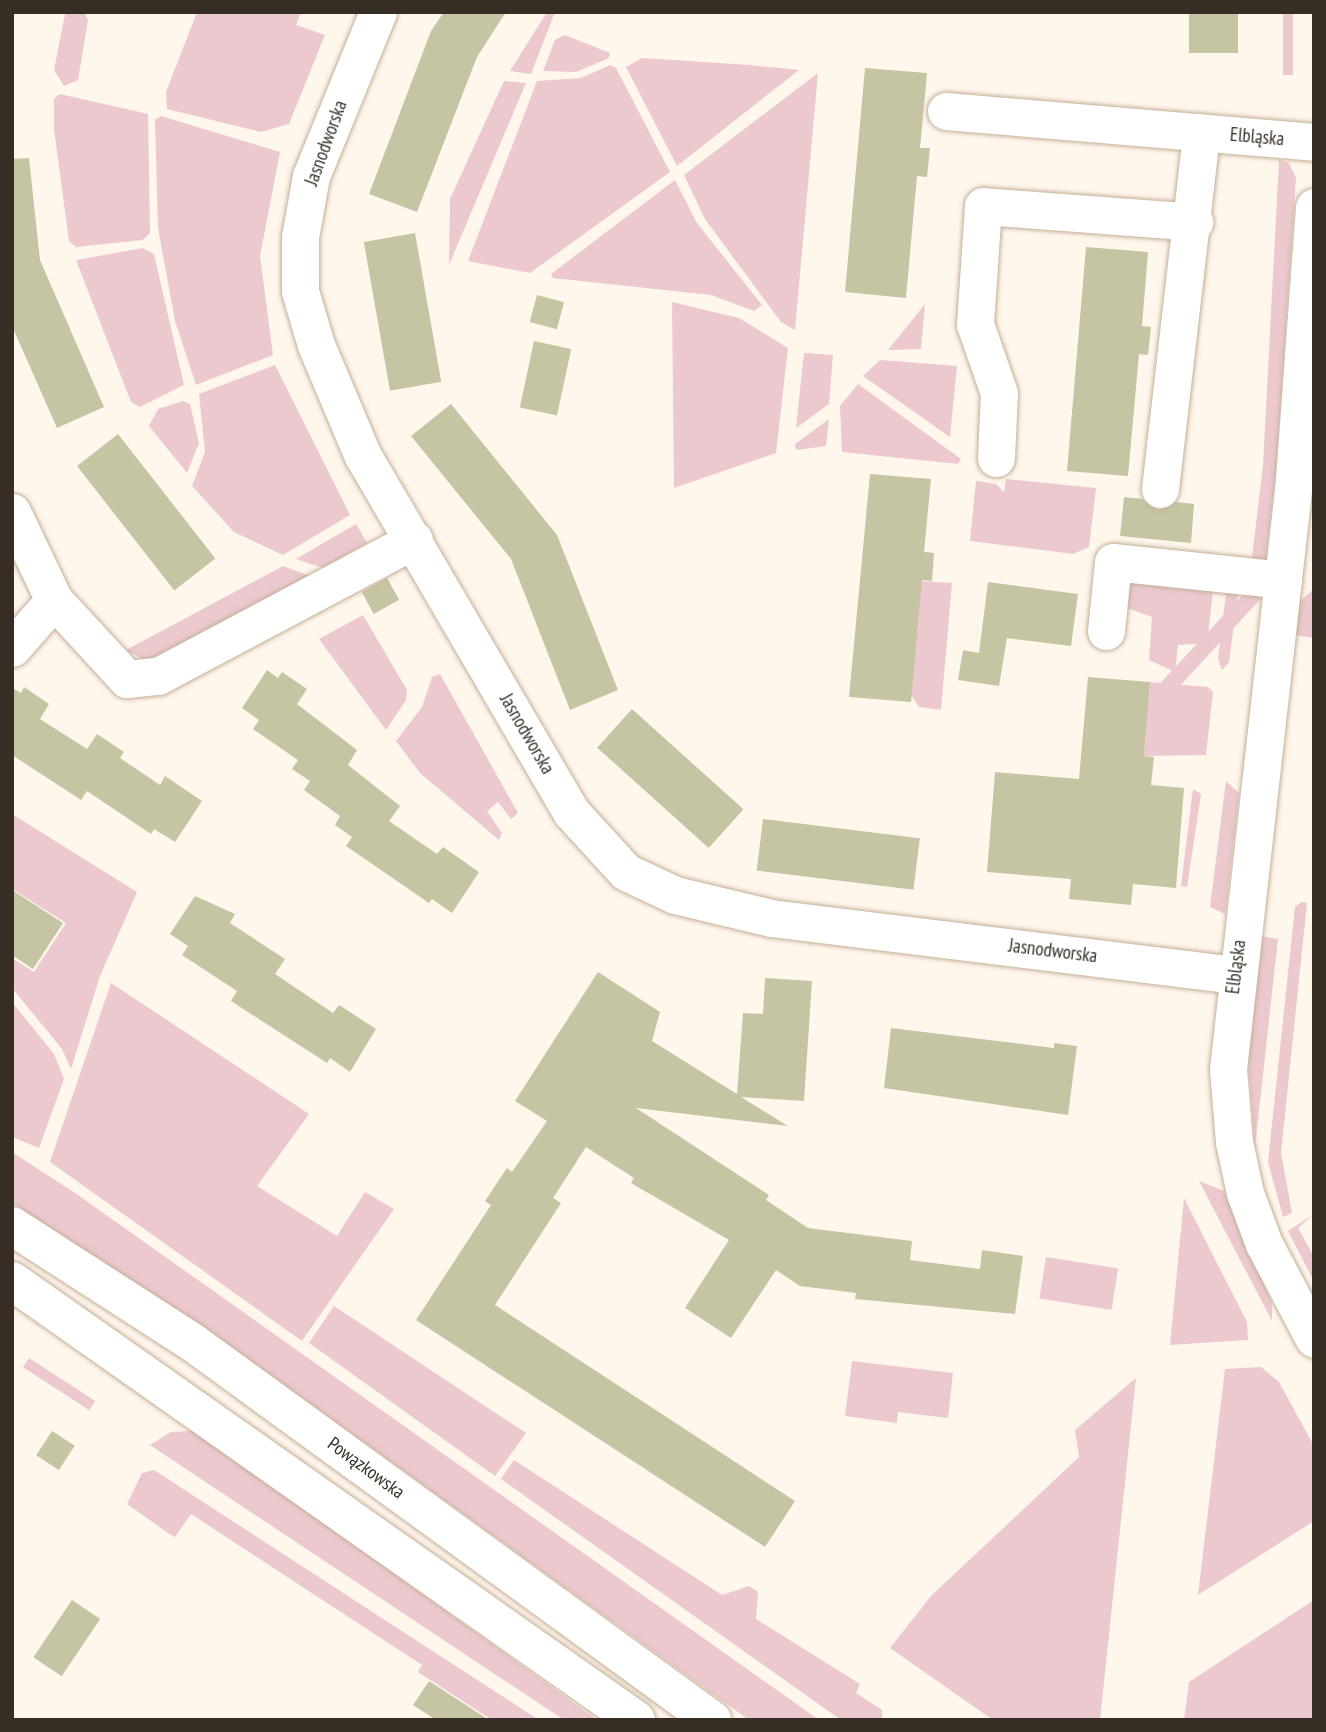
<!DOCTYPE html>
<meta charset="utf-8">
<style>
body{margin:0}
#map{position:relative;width:1326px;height:1732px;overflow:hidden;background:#fff6ec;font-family:"PT Sans Narrow",sans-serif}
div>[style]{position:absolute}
.green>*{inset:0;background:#ecc9cf;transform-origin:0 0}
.building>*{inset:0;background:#c5c5a3;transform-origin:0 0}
.roads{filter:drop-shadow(0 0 2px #c4af96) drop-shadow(0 0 2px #c4af96)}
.minor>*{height:37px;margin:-18.5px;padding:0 18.5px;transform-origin:18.5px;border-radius:18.5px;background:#fff}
.secondary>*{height:38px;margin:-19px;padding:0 19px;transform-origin:19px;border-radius:19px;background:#fff}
span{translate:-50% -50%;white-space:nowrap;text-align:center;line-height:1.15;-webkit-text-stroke:6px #fff;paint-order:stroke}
.street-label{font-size:19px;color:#362e24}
.frame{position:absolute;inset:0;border:14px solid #362e24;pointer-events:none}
</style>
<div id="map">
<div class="green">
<i style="clip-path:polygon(84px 12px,88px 20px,78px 80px,64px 86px,54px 70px,65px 14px)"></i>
<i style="clip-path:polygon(197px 12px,301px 12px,296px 25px,325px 35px,289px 124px,261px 132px,167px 109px,166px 92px)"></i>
<i style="clip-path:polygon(547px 12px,555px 12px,531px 74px,510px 71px)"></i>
<i style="left:1283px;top:12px;width:10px;height:63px"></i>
<i style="clip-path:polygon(565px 35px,610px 53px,609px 58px,576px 72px,543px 71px,555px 40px)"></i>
<i style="clip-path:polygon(642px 58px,749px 65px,799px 70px,677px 166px,626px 67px)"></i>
<i style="clip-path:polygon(610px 65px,616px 68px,670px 172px,530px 273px,468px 261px,537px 81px,581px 78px)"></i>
<i style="clip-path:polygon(818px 73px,795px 330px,781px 322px,705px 219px,684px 175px)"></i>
<i style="clip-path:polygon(504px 81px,526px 83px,449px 265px,450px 199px)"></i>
<i style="clip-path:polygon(60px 94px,148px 114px,150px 233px,143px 240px,76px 247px,69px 241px,54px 129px,54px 99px)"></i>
<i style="clip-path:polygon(161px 116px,280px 152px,260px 256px,273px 355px,196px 385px,175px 321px,158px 228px,155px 120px)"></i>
<i style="clip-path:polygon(1279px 160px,1289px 163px,1296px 178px,1276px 469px,1266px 560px,1251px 566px,1263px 465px)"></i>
<i style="clip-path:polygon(675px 180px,697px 223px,762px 305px,754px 311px,711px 295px,553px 278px,551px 274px)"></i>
<i style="clip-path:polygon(143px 248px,154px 254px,184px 385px,140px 407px,131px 402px,76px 260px)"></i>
<i style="clip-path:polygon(672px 302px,739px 318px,788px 348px,776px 453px,674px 488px)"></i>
<i style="clip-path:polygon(925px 304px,921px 349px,888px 350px)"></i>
<i style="clip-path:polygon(804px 353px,833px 355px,829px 404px,796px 428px)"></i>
<i style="clip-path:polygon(880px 360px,957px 366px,950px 437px,863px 376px)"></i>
<i style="clip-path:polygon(275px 365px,350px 515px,283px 555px,234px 532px,192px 486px,205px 452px,199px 394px)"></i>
<i style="clip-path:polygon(858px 384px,961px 459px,958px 464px,842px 452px,840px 406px)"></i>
<i style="clip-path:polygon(183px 401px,190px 404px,199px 443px,187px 473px,149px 426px,158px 409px)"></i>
<i style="clip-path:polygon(829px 419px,826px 446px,796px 450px,795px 444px)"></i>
<i style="clip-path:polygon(1006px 479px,1096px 488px,1089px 547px,1073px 554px,970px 541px,976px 481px,996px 484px,1004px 492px)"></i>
<i style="clip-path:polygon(356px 524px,367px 543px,323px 568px,296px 559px)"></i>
<i style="clip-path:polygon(283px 566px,310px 576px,154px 665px,126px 650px)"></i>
<i style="clip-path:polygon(1125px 575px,1214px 582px,1207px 643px,1178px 645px,1175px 672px,1149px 660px,1152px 617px,1119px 605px)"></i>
<i style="clip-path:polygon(921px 581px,952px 583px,941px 710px,919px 707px,910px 693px)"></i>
<i style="clip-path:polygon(1227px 585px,1239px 586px,1229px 662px,1222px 670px,1218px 659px)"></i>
<i style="left:1249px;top:588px;width:16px;height:175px;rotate:43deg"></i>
<i style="clip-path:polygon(1314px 589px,1314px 638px,1296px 635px,1300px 601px)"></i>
<i style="clip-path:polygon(363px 615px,407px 690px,406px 700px,386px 730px,319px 639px)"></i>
<i style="clip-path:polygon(440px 674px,518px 813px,511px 819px,498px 802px,487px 811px,502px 833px,499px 840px,420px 773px,396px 741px,422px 707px,432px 677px)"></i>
<i style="clip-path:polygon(1150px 682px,1208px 687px,1213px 692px,1206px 755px,1144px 756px)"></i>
<i style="clip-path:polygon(1226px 781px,1239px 793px,1225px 914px,1210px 907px)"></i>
<i style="clip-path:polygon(1193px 789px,1201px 794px,1187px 887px,1181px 886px)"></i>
<i style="clip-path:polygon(12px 814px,137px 892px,100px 976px,71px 1069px,62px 1049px,12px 988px,12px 958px,34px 972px,66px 923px,12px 889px)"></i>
<i style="clip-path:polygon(1301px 902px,1307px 903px,1281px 1153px,1292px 1213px,1283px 1217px,1268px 1162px,1295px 907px)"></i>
<i style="clip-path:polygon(1261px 936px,1278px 939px,1255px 1147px,1248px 1058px)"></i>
<i style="clip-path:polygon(111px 983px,309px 1114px,257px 1186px,337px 1236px,365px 1192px,394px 1209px,302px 1341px,50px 1162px)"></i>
<i style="clip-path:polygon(12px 1002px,54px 1054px,64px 1079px,39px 1148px,12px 1137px)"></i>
<i style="clip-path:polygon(12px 1152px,78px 1195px,819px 1720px,749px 1720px,236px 1350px,12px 1203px)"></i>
<i style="clip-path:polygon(1199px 1181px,1224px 1191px,1272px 1303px,1272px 1321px)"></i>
<i style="clip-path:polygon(1184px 1198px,1247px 1322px,1248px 1340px,1170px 1345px)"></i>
<i style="clip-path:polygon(1314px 1214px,1298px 1228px,1314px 1257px,1314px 1282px,1288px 1231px)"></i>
<i style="left:1046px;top:1257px;width:73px;height:42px;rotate:9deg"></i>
<i style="clip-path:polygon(334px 1306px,526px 1433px,495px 1476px,309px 1343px)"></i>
<i style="left:29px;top:1358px;width:79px;height:11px;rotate:33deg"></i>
<i style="clip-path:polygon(852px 1361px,953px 1373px,948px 1418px,898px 1412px,897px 1423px,845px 1416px)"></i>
<i style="clip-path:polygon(1261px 1367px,1279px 1382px,1314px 1446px,1314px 1521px,1198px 1595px,1225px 1369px)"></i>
<i style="clip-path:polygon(1136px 1378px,1100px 1720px,993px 1720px,890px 1648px,931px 1596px,1079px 1457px,1075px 1430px)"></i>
<i style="clip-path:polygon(192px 1431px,202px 1435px,597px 1720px,564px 1720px,150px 1445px,171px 1432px)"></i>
<i style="clip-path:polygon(514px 1460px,722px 1595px,749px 1586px,758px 1592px,756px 1619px,860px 1684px,856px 1693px,882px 1710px,882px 1720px,841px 1720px,501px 1479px)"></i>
<i style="clip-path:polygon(154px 1470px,539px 1720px,492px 1720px,418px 1672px,422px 1665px,191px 1514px,175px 1537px,168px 1533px,127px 1504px,142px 1473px)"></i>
<i style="clip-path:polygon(1314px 1600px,1314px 1720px,1184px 1720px,1189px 1682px)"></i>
</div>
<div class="building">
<i style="clip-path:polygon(444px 12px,506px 12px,477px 57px,417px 212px,369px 194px,431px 31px)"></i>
<i style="left:1189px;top:12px;width:49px;height:41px"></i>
<i style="clip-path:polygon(865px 68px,927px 73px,920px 148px,930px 148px,927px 177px,917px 176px,906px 298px,845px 292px)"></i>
<i style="clip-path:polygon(29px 158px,40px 260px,104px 407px,57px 428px,12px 326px,12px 159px)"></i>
<i style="left:415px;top:233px;width:151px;height:52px;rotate:80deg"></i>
<i style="clip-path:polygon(1086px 247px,1148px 252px,1142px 326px,1151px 327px,1148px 355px,1139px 354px,1128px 476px,1067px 471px)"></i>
<i style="left:537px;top:295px;width:28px;height:28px;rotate:15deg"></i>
<i style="left:534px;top:341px;width:38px;height:68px;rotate:12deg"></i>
<i style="clip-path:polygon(451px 404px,557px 535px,618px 690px,570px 710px,511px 559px,411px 436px)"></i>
<i style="left:118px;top:434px;width:158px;height:52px;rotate:52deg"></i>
<i style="clip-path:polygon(870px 474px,931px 479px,924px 552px,934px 553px,932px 581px,922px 580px,911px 702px,849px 697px)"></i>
<i style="clip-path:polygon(1124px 497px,1142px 499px,1158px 510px,1176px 502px,1194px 504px,1191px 543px,1120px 536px)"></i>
<i style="left:387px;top:578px;width:25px;height:29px;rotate:61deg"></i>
<i style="clip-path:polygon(988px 582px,1078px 594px,1071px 646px,1007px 638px,999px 686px,958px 680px,963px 650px,979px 653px)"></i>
<i style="clip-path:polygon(267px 670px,278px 678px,282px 672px,307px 689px,297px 704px,357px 750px,348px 765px,400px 806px,389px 821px,437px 854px,443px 847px,479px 872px,452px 913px,432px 899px,429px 903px,346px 846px,352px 837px,335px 825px,340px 816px,304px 790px,310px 781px,292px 769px,298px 760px,253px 729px,259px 720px,242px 708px)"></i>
<i style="clip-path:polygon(1088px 677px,1150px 682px,1144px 756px,1154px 757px,1151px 785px,1184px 788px,1176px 888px,1133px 884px,1131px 905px,1069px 899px,1071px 879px,987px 872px,995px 772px,1079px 779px)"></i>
<i style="clip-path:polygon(24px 687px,49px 704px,40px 719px,87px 749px,97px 734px,124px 752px,120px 758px,160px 785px,165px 776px,202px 801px,175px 842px,154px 829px,151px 834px,87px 791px,81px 800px,12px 755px,12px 688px,21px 693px)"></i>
<i style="left:632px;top:709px;width:150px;height:52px;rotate:42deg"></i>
<i style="left:763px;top:819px;width:158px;height:52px;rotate:7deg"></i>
<i style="clip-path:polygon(12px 890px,63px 923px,33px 969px,12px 955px)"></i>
<i style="clip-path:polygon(195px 896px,235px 914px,230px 923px,285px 959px,275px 974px,333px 1013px,339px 1005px,376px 1029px,350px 1072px,330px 1058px,327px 1063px,231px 1001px,237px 991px,182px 955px,188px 946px,170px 934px)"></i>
<i style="clip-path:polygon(598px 972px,660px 1012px,652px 1041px,737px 1094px,743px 1013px,763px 1014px,765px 978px,812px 981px,804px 1101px,741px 1097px,788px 1126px,636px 1108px,769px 1195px,766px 1200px,808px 1228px,912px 1241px,910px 1260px,980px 1269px,982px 1250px,1023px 1256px,1015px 1314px,855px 1299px,856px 1293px,800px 1286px,776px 1270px,731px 1338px,685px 1308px,729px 1240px,631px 1183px,634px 1178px,586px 1147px,553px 1198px,561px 1203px,495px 1305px,795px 1501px,765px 1547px,416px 1320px,491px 1205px,485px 1201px,507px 1168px,512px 1172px,547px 1121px,515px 1101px)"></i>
<i style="clip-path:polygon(891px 1028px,1054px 1048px,1054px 1043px,1077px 1046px,1068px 1115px,884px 1088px)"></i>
<i style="left:52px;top:1431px;width:27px;height:29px;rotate:33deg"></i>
<i style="left:72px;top:1600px;width:34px;height:69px;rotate:34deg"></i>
<i style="clip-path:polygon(429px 1681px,489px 1720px,436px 1720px,413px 1705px)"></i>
</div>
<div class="roads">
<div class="minor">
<i style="left:378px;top:12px;width:177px;rotate:112.2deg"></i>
<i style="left:311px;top:176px;width:62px;rotate:100.2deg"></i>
<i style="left:300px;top:237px;width:54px;rotate:90deg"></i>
<i style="left:300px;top:291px;width:56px;rotate:73.5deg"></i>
<i style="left:316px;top:345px;width:121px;rotate:67.1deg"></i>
<i style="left:363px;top:456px;width:412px;rotate:59.7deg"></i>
<i style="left:571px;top:812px;width:81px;rotate:47.5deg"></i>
<i style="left:626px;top:872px;width:54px;rotate:25.1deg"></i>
<i style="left:675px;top:895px;width:99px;rotate:13.5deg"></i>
<i style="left:771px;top:918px;width:467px;rotate:7deg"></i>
<i style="left:946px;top:111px;width:369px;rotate:4.8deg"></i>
<i style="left:1314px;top:207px;width:275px;rotate:94.2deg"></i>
<i style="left:1294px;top:481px;width:592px;rotate:96.4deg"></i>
<i style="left:1228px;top:1069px;width:73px;rotate:85.3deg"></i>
<i style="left:1234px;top:1142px;width:52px;rotate:77.8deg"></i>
<i style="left:1245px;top:1193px;width:54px;rotate:69.6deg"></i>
<i style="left:1264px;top:1244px;width:107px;rotate:62.2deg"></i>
<i style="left:996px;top:458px;width:65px;rotate:-87.4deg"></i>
<i style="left:999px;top:393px;width:73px;rotate:-109.2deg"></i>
<i style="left:975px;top:324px;width:118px;rotate:-86.1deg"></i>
<i style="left:983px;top:206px;width:212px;rotate:4.3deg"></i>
<i style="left:1160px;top:489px;width:359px;rotate:-83.4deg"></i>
<i style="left:12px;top:512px;width:98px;rotate:64.5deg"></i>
<i style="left:54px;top:600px;width:108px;rotate:47.3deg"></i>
<i style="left:127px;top:679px;width:31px;rotate:-6deg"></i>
<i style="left:158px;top:676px;width:290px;rotate:-28deg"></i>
<i style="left:1106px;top:631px;width:69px;rotate:-84.2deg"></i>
<i style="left:1113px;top:562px;width:171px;rotate:6deg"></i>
<i style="left:12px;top:648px;width:64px;rotate:-48.8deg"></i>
</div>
<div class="secondary">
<i style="left:12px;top:1226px;width:214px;rotate:32.8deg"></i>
<i style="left:192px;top:1342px;width:643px;rotate:36.01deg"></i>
<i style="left:12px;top:1281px;width:763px;rotate:35.13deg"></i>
</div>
</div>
<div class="street-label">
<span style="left:1257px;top:137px;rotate:5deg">Elbląska</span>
<span style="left:326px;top:143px;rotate:-70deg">Jasnodworska</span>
<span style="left:527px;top:734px;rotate:60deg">Jasnodworska</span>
<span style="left:1053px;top:951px;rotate:7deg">Jasnodworska</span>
<span style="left:1236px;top:967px;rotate:-83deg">Elbląska</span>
<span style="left:366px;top:1468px;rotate:36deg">Powązkowska</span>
</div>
<div class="frame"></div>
</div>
